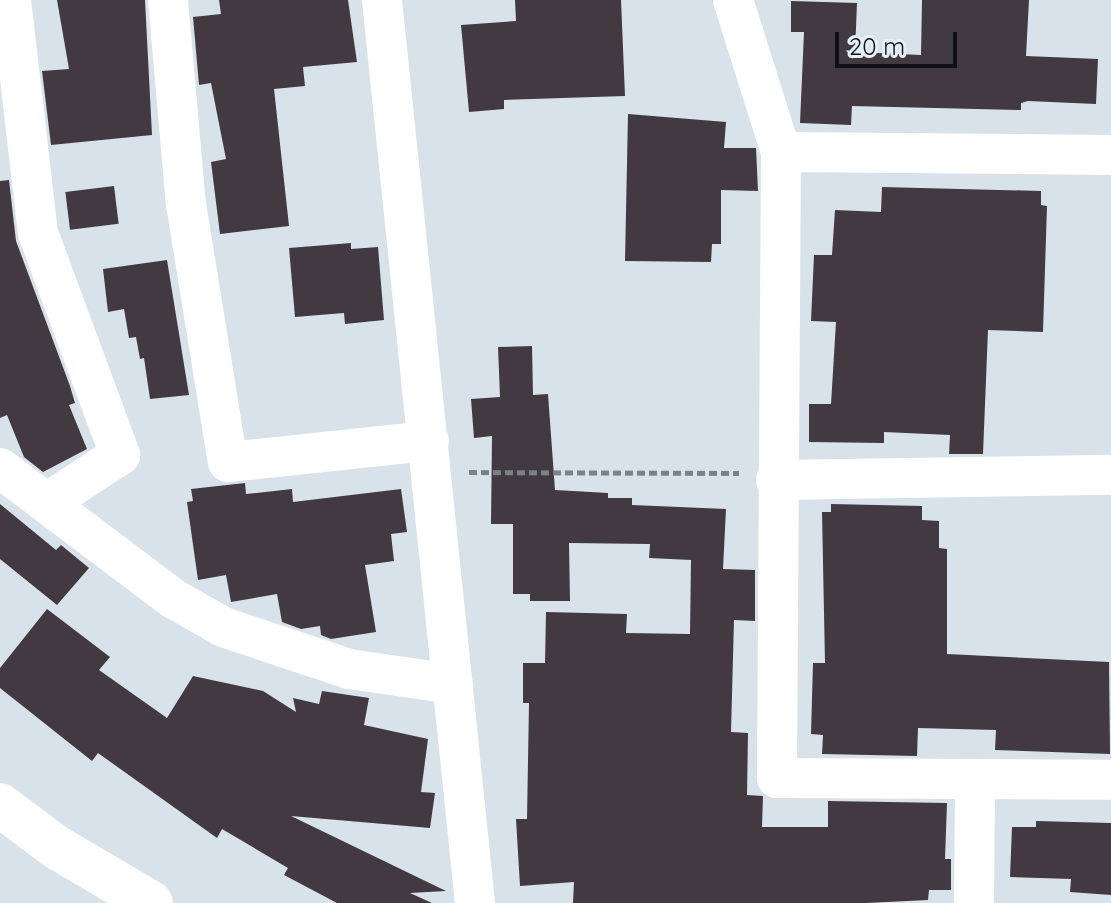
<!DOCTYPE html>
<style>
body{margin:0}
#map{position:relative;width:1111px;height:903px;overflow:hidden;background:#d8e2eb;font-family:Quicksand,sans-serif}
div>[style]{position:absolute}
.building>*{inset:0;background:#423a40;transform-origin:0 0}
.path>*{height:5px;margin-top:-2.5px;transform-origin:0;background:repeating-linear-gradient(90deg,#7a8187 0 8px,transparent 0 12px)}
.minor>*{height:40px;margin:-20px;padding:0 20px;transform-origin:20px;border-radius:20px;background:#fff}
.tertiary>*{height:44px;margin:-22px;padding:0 22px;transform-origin:22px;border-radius:22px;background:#fff}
span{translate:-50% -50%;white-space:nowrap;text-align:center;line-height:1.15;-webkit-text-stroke:8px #e5eff8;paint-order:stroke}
.scale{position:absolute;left:835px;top:32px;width:122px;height:36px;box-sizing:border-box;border:4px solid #0f1215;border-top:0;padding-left:10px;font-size:24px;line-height:28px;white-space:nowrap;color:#0f1215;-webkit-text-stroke:6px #e5eff8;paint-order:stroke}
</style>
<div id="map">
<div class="building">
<i style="clip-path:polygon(57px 0,145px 0,152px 135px,51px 145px,42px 71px,69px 69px)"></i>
<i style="clip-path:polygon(219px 0,348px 0,357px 62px,303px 67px,305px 86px,274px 89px,289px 226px,220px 234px,211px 162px,226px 159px,211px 83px,199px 85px,193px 17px,221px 14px)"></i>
<i style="clip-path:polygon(515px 0,621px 0,625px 96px,504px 100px,504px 109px,469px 112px,461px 25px,516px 21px)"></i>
<i style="clip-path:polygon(922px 0,1029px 0,1026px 56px,1098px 59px,1096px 104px,1028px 101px,1021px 103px,1021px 110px,852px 106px,851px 125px,800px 123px,804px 32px,791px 32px,791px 1px,857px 3px,855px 52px,921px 55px)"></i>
<i style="clip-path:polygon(628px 114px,726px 122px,724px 148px,756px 148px,758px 191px,721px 190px,721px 244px,712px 244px,711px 262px,625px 261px)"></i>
<i style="clip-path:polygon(9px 180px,16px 241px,70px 386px,75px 403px,69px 405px,87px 449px,43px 472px,24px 457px,7px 415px,0 418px,0 181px)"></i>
<i style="left:114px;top:186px;width:38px;height:49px;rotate:83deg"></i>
<i style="clip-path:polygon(882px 187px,1041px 191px,1041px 205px,1047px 206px,1043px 332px,988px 330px,983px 454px,949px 454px,950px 435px,884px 432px,884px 443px,809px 442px,809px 404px,831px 404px,836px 322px,811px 321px,814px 255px,832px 255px,835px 210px,881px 212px)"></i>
<i style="clip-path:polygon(351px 243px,351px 249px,378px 247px,384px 320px,345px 324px,344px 313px,295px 317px,289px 248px)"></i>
<i style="clip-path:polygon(167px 260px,189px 395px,150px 399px,144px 358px,140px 359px,136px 337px,129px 338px,124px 309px,108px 312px,103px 269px)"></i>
<i style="clip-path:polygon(532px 346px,533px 395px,548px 394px,555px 490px,608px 493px,608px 498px,632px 498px,632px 505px,726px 509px,723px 569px,755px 570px,755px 621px,734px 620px,731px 732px,748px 733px,747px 795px,763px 796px,762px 827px,828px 827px,828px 801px,947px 803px,945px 859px,951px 859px,951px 890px,929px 890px,928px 900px,866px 903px,573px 903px,574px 882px,520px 886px,516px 819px,527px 819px,529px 703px,523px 703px,523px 663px,545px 663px,546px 612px,627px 614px,626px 633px,690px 634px,691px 560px,649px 558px,650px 544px,569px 543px,570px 601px,530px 601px,530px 594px,513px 594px,513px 524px,491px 524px,492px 436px,474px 438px,471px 399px,500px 397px,498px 347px)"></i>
<i style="clip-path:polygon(245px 483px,246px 494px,292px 489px,293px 502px,401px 489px,407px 532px,391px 534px,394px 561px,365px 565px,376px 632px,331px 639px,321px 635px,320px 626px,301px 629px,282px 622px,277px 594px,231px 602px,226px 575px,198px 580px,187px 502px,193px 501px,191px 489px)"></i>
<i style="clip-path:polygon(0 504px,56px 550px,61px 545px,89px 568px,57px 605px,0 559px)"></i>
<i style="clip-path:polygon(831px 504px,922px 506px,922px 520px,939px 521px,939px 548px,947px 549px,947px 654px,1109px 662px,1110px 754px,995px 750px,996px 730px,918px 728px,917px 756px,822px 754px,823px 735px,811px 734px,813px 663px,825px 663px,822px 512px,831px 512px)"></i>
<i style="clip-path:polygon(47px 609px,110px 657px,99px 670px,167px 718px,193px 676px,263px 691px,296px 712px,293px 698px,319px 704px,322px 691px,369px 698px,364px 725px,428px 739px,421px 792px,435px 793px,430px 828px,291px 816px,446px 891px,410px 893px,432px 903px,337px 903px,284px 875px,288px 868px,222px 829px,217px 838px,98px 753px,92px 761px,0 688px,0 668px)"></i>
<i style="clip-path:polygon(1036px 821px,1111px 823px,1111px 895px,1070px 892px,1071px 879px,1010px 877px,1012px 827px,1036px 827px)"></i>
</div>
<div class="path">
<i style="left:469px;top:472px;width:270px;rotate:0.2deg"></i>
</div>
<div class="minor">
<i style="left:11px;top:0;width:235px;rotate:83.4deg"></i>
<i style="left:38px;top:233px;width:237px;rotate:69.7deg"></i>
<i style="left:120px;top:455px;width:87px;rotate:146.7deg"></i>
<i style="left:168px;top:0;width:205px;rotate:85deg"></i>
<i style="left:186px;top:204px;width:261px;rotate:80.8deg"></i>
<i style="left:228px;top:462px;width:202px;rotate:-6deg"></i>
<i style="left:382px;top:0;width:908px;rotate:84.12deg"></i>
<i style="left:733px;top:0;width:159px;rotate:72.5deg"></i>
<i style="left:781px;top:152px;width:626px;rotate:90.37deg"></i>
<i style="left:777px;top:778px;width:334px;rotate:0.3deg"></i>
<i style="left:781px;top:152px;width:330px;rotate:0.5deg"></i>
<i style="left:0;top:468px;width:218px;rotate:37deg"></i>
<i style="left:174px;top:599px;width:56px;rotate:29.7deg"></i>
<i style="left:223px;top:627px;width:133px;rotate:18.4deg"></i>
<i style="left:349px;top:669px;width:105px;rotate:8.2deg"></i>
<i style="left:776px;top:480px;width:335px;rotate:-0.9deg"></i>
<i style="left:974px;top:903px;width:120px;rotate:-89.5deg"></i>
</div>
<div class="tertiary">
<i style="left:0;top:805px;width:70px;rotate:36.9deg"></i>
<i style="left:56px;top:847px;width:110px;rotate:30.5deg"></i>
</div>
<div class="scale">20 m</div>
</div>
